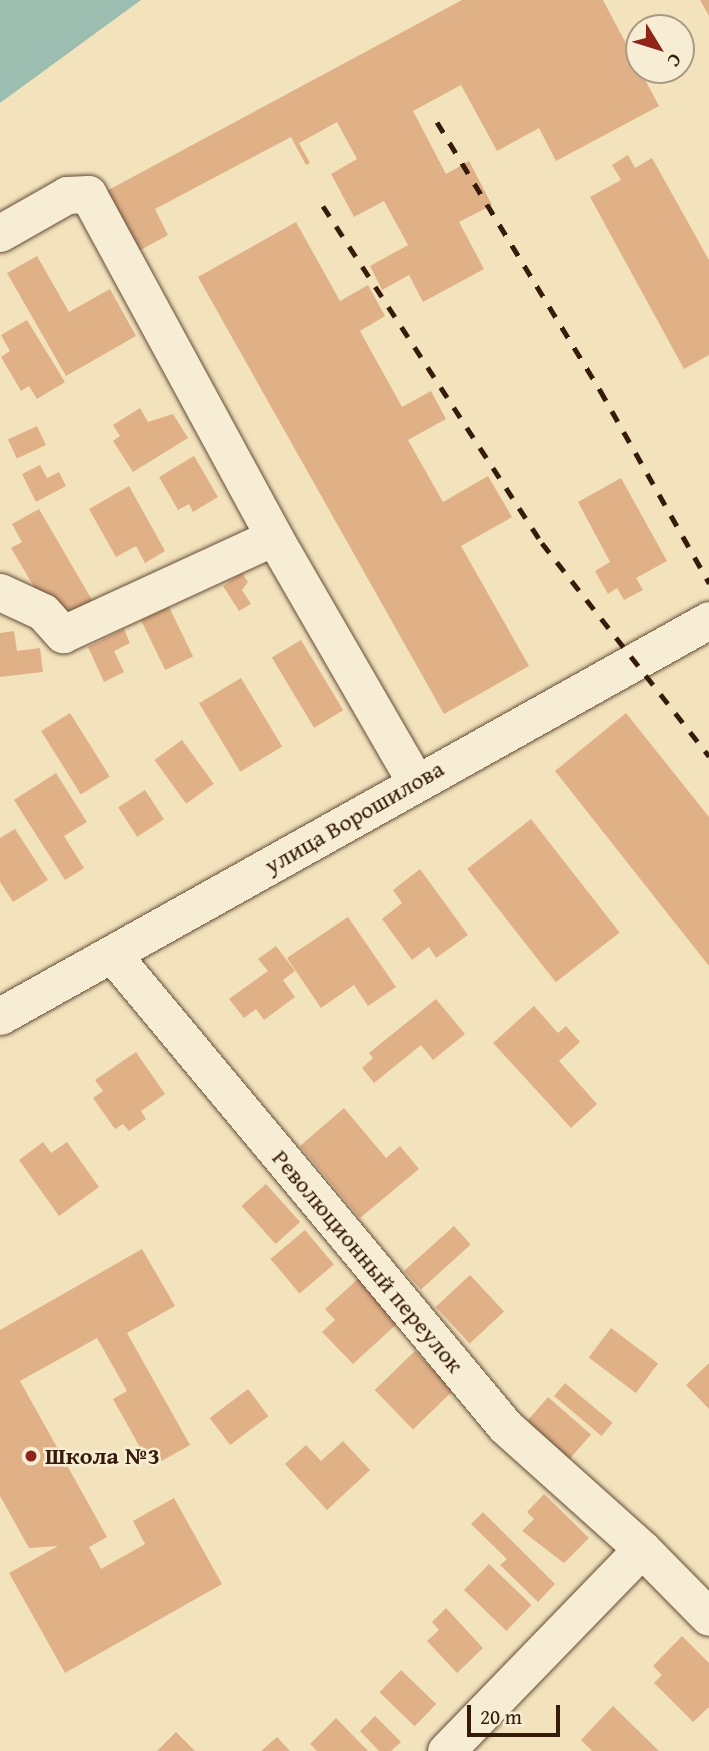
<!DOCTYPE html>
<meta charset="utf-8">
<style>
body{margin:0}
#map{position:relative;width:709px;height:1751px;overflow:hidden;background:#f3e3bd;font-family:"Gentium Book Plus",serif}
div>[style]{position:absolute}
.water>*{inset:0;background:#9bbeb1}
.building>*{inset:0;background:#e0b087;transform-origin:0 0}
.roads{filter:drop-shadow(0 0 2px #654d37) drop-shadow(0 0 2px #654d37)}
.minor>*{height:37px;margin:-18.5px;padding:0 18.5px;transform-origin:18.5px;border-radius:18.5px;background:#f7edd4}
.rail>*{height:5px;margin-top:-2.5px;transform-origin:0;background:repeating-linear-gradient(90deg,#361b0a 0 12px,transparent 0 24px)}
.dots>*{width:19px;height:19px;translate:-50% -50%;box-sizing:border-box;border:4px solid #f7edd4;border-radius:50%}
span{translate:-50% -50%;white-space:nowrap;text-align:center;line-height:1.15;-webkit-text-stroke:5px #f7edd4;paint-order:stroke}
.street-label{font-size:24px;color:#361b0a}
.poi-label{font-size:24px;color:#361b0a;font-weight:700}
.left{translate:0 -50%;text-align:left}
.north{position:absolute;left:625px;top:14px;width:70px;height:70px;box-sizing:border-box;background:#f7edd4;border:2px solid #aa9983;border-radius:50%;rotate:128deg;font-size:19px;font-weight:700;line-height:28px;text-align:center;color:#361b0a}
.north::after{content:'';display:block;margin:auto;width:24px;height:32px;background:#8f2418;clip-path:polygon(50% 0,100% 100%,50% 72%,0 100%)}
.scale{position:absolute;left:467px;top:1705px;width:93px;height:32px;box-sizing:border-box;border:4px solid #361b0a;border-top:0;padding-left:9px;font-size:21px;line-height:24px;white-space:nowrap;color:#361b0a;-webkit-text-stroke:5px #f7edd4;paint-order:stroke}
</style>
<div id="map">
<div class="water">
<i style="clip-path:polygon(0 0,141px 0,0 103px)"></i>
</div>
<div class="building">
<i style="clip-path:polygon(462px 0,603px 0,659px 106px,556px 161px,539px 128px,497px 151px,461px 85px,413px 111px,446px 174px,469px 161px,492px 205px,459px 222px,484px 269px,423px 302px,409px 275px,382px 290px,370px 266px,408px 245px,384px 201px,354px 217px,331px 174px,357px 159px,337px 122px,299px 143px,310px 163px,306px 165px,291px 137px,155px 209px,168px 235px,133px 254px,101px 194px)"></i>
<i style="clip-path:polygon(700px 0,709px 0,709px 16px)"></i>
<i style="clip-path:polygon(628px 155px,635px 168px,652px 158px,709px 260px,709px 355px,684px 369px,590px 197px,621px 180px,612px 165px)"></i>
<i style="clip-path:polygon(296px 222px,340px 301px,368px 285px,385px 316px,360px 331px,402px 407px,431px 391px,446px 419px,408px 440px,443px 502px,488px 476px,512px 517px,461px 546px,529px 666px,444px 714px,198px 277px)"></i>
<i style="clip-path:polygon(37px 256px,69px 312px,110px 289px,136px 336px,66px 376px,7px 273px)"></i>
<i style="clip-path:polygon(27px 320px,65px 382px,37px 399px,29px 386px,21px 391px,1px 357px,10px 351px,1px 335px)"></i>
<i style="clip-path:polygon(140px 408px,148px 422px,173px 414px,188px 438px,133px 472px,113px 441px,120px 436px,113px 425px)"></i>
<i style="left:37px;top:426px;width:21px;height:32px;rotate:65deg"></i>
<i style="clip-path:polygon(194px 456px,218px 497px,193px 512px,189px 504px,178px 510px,159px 477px)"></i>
<i style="clip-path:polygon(40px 465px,47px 478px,59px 472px,66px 486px,36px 502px,22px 474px)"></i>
<i style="clip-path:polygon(621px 478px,667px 561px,636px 578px,643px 590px,624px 600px,617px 588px,608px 594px,595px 571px,610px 562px,578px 502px)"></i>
<i style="clip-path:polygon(129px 486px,165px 551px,145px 563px,136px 546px,116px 557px,89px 509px)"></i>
<i style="clip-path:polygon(39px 509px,95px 605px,58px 627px,11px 548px,22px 542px,12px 524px)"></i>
<i style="clip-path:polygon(242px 573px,248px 582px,242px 590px,251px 604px,239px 611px,223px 586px)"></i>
<i style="left:169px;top:607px;width:55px;height:31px;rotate:64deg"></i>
<i style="clip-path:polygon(124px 629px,130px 643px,114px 651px,124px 672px,104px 682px,88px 647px)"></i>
<i style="clip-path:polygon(14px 631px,17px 651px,40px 648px,43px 672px,0 677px,0 633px)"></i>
<i style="left:301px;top:640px;width:82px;height:34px;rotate:59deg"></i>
<i style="left:241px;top:678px;width:80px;height:49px;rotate:59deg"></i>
<i style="left:70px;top:713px;width:75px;height:34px;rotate:58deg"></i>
<i style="clip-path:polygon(626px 713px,709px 817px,709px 966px,555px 771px)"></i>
<i style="left:182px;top:740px;width:54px;height:34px;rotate:54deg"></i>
<i style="clip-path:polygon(56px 773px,87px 822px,64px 836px,84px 868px,65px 880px,14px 800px)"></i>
<i style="left:145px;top:790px;width:35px;height:32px;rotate:57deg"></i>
<i style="left:531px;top:819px;width:144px;height:81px;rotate:52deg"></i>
<i style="clip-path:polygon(15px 829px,48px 880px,13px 902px,0 882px,0 838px)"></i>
<i style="clip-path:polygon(420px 869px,468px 935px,436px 958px,429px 947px,412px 960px,382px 919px,402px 903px,393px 890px)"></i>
<i style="clip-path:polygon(348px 917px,396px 987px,368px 1006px,354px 985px,321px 1008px,287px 958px)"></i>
<i style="clip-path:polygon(276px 946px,295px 971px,283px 980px,295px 997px,264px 1020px,256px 1009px,244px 1018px,229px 999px,268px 971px,258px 959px)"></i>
<i style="clip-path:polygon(436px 999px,465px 1034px,433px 1060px,421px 1045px,374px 1083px,362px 1068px,373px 1058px,369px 1053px)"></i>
<i style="clip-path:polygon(534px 1006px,558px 1033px,566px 1026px,580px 1042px,559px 1061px,597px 1104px,571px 1128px,493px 1043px)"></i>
<i style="clip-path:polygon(136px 1052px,165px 1094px,141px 1111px,146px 1119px,129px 1131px,123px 1124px,115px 1129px,93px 1098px,103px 1091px,95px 1080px)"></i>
<i style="clip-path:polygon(344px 1108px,386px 1158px,400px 1146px,419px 1169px,360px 1218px,300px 1146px)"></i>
<i style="clip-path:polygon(43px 1142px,51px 1153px,67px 1142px,99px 1187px,59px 1216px,19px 1160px)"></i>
<i style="left:266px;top:1184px;width:51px;height:33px;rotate:48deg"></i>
<i style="left:454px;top:1226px;width:25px;height:67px;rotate:48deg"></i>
<i style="left:305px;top:1230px;width:45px;height:45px;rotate:50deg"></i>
<i style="clip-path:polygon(142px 1249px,175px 1306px,127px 1333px,190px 1445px,151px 1467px,113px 1399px,127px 1391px,97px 1338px,20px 1381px,107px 1537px,89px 1547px,101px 1569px,145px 1544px,133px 1521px,174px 1498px,222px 1584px,65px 1673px,9px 1573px,58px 1546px,29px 1548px,0 1496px,0 1330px)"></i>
<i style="left:470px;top:1275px;width:50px;height:47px;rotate:47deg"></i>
<i style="clip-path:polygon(359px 1278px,399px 1322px,353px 1364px,322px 1332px,335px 1320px,325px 1309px)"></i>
<i style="left:611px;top:1328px;width:59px;height:37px;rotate:37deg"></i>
<i style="left:415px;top:1351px;width:55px;height:56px;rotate:46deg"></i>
<i style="clip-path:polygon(709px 1363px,709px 1409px,686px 1385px)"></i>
<i style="left:565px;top:1383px;width:62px;height:17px;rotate:40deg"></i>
<i style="left:248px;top:1389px;width:34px;height:48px;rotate:53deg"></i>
<i style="left:548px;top:1397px;width:57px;height:35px;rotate:41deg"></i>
<i style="clip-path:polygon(343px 1441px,370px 1470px,327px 1510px,285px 1464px,306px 1445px,321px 1461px)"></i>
<i style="clip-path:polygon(544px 1494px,589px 1538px,564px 1563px,522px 1531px,534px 1519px,527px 1512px)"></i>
<i style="clip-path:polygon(483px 1512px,555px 1584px,538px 1602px,500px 1565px,507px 1559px,471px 1524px)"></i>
<i style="left:489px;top:1564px;width:59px;height:36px;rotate:44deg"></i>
<i style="clip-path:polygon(446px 1608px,483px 1648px,457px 1673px,427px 1641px,439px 1630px,432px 1622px)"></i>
<i style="clip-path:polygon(682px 1636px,709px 1663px,709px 1707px,693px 1722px,654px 1683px,662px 1675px,653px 1666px)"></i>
<i style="left:401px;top:1670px;width:49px;height:31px;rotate:44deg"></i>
<i style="clip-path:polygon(613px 1706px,659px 1751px,592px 1751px,581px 1740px)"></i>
<i style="clip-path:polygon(375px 1716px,401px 1742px,391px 1751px,379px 1751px,360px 1731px)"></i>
<i style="clip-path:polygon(336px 1718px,368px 1751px,317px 1751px,310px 1744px)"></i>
<i style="clip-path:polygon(176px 1732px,195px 1751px,157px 1751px)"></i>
<i style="clip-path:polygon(277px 1737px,290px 1751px,261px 1751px)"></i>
</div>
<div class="roads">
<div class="minor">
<i style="left:0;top:233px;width:77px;rotate:-29.6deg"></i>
<i style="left:67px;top:195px;width:21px;rotate:-3deg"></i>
<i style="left:88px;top:194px;width:390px;rotate:61.5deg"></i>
<i style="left:274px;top:537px;width:282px;rotate:60deg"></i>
<i style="left:0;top:592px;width:47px;rotate:24.9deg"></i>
<i style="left:43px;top:612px;width:30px;rotate:48deg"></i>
<i style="left:63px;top:634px;width:232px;rotate:-24.7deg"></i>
<i style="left:112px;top:954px;width:614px;rotate:50.22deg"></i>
<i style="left:505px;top:1426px;width:184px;rotate:41.9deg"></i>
<i style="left:642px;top:1549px;width:95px;rotate:45.4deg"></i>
<i style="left:0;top:1016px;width:812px;rotate:-29.18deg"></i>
<i style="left:446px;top:1751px;width:281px;rotate:-45.9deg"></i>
</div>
</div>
<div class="rail">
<i style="left:437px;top:122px;width:314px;rotate:58.7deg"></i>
<i style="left:600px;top:390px;width:222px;rotate:60.5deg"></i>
<i style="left:323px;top:206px;width:402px;rotate:57deg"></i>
<i style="left:542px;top:543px;width:271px;rotate:51.9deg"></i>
</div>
<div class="dots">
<i style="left:31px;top:1456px;background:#8f2418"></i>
</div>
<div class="street-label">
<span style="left:354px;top:817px;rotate:-30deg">улица Ворошилова</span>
<span style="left:368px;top:1261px;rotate:50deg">Революционный переулок</span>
</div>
<div class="poi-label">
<span class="left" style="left:45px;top:1456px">Школа №3</span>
</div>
<div class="north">С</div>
<div class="scale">20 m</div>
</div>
